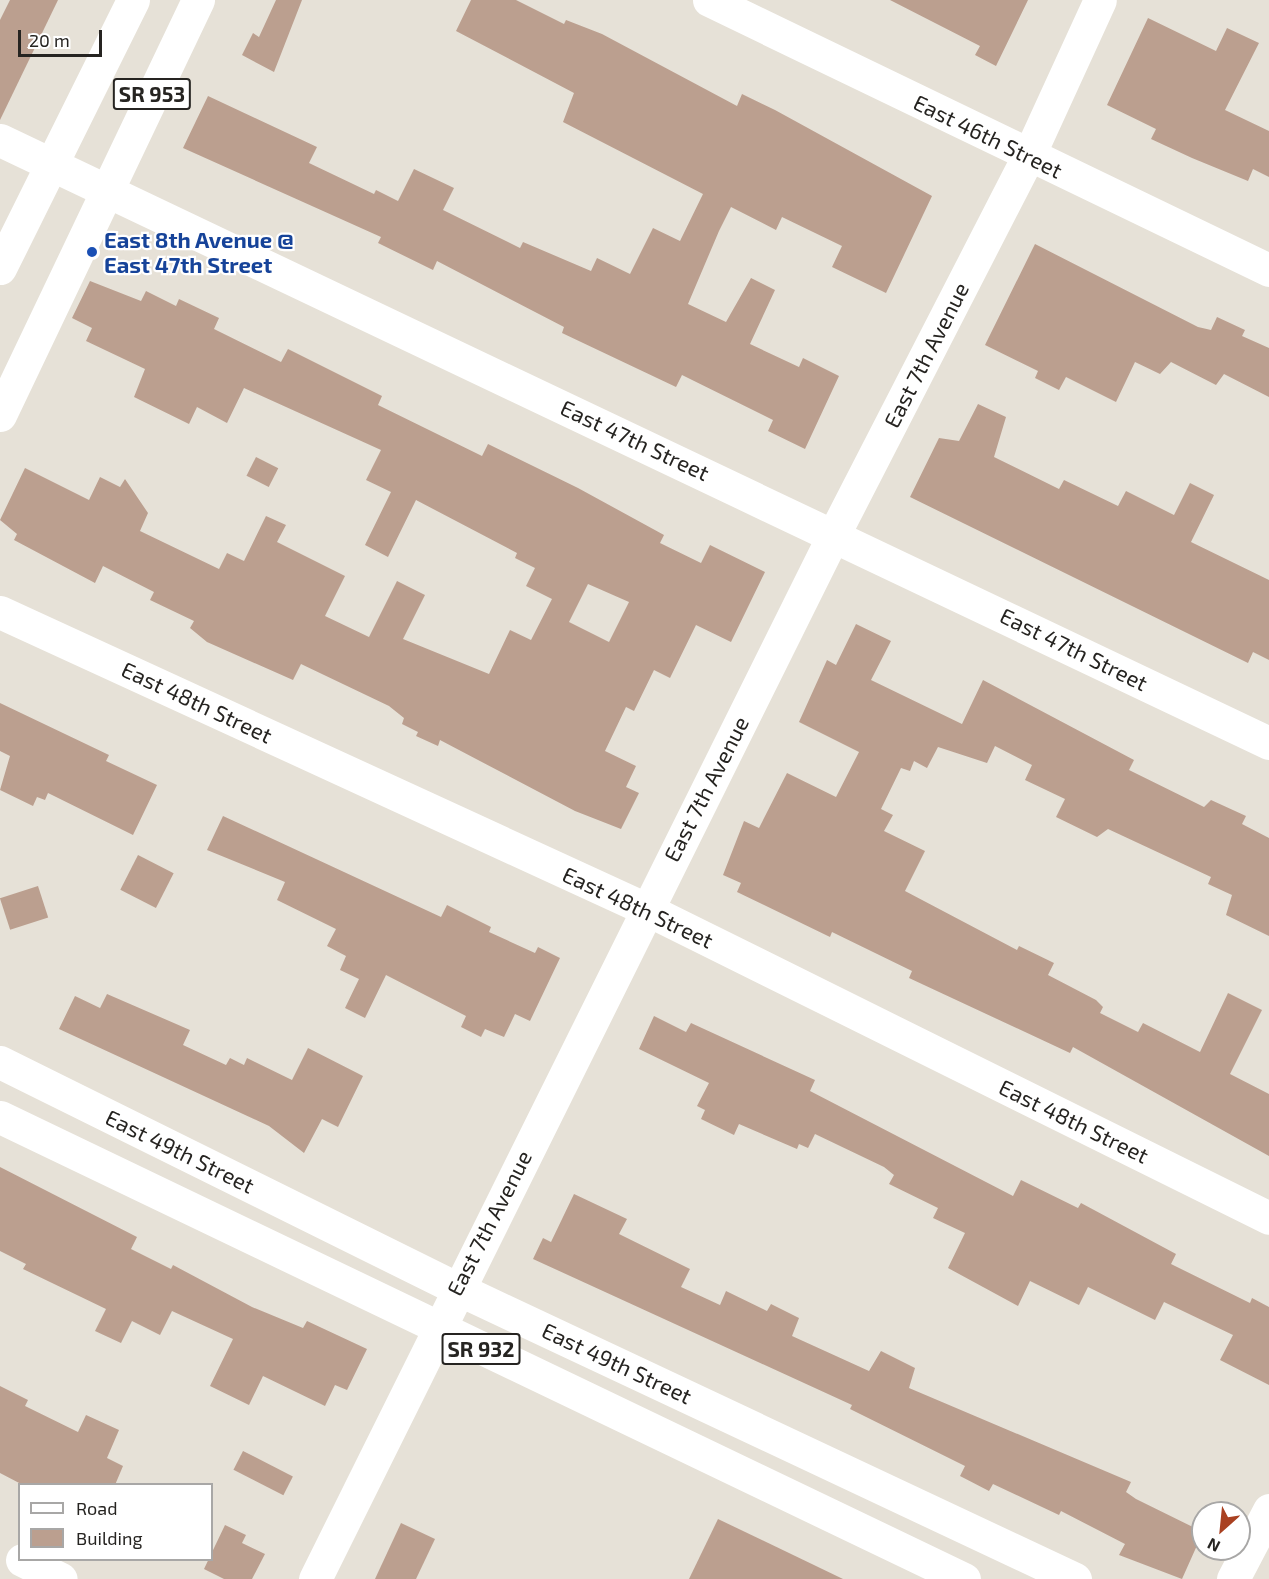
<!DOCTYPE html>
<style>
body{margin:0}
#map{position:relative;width:1269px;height:1579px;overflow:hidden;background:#e6e1d7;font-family:"Exo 2",sans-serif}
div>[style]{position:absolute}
.building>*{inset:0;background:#bb9f8f;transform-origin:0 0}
.minor>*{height:33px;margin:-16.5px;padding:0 16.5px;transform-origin:16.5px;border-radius:16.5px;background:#fff}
.primary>*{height:33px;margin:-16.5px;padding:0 16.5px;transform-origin:16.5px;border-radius:16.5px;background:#fff}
.dots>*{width:16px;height:16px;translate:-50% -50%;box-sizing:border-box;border:3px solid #fff;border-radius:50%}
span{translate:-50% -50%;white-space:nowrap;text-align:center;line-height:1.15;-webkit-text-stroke:4.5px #fff;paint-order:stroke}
.shield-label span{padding:2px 4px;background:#fff;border:2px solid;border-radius:4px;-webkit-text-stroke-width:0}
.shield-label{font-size:21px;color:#262421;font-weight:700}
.street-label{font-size:22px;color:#262421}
.transit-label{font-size:22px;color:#164399;font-weight:700}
.left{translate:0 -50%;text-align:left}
.legend{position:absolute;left:18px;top:1483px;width:195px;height:78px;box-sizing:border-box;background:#fff;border:2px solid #a8a7a6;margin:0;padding:8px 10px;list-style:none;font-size:18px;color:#262421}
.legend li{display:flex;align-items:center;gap:12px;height:30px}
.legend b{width:30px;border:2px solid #a8a7a6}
.north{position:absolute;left:1191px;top:1501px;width:60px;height:60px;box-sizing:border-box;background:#fff;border:2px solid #a8a7a6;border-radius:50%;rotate:207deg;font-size:16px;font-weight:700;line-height:24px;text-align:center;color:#262421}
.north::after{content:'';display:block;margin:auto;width:21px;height:27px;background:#a94121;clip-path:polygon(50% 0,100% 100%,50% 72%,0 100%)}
.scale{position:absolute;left:18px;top:30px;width:84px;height:27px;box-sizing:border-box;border:3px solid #262421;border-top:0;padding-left:8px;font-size:18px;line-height:21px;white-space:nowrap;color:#262421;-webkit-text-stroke:4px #fff;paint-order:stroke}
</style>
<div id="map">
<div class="building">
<i style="clip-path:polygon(10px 0,58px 0,0 120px,0 20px)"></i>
<i style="clip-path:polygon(276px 0,302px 0,274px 72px,242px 55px,253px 33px,259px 37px)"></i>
<i style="clip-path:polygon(471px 0,516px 0,564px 24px,566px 20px,602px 34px,737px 106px,742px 94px,775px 110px,932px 196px,886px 293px,832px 267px,842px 246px,782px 217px,776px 230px,731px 207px,719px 231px,688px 304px,726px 322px,751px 278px,775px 290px,750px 344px,799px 367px,803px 358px,839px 376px,805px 449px,768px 431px,773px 420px,682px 375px,676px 387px,562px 333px,564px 327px,437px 261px,433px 270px,378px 243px,381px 237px,183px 148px,208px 96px,317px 147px,309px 163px,374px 194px,376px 190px,398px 201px,414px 169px,454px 188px,443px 210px,520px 248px,523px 242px,591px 271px,597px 258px,630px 274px,653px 228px,680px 241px,703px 194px,563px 122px,574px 93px,456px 31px)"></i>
<i style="clip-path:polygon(890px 0,1028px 0,996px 66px,975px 55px,980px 46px)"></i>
<i style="clip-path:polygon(1148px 18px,1216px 51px,1227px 28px,1259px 43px,1225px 110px,1269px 131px,1269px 177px,1253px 169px,1248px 181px,1192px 158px,1151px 139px,1156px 129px,1107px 105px)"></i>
<i style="clip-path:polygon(1035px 244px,1198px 327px,1211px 330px,1217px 317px,1245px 330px,1242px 336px,1269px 348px,1269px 397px,1224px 374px,1216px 385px,1171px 362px,1160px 374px,1135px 362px,1116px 402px,1066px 377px,1059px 390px,1035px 378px,1038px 371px,985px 345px)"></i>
<i style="clip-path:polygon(evenodd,90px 281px,141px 301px,146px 291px,176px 306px,179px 299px,219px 318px,214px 329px,281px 362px,288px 349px,382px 396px,378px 405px,482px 456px,488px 444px,578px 488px,664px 535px,660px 543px,701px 563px,710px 545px,765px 572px,731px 642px,696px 625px,670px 678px,654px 670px,634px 711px,626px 707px,605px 751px,636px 766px,626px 787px,639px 793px,621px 829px,575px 811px,440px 740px,438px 746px,416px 736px,418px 732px,402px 724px,404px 718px,389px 706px,301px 664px,293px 680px,207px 642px,190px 628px,194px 621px,150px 600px,154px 592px,103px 566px,95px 583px,14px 540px,17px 534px,0 520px,25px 468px,89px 500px,100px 477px,120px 487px,125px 479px,148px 513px,140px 531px,219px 569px,227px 553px,244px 561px,266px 516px,286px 525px,277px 542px,345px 576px,325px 616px,369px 637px,397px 581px,425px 595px,403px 639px,489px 674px,510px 630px,531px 640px,552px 599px,526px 586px,535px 568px,515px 558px,517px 553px,416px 500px,388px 557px,365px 545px,391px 492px,366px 480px,381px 450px,244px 388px,227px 423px,197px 407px,189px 424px,134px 397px,145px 369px,86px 341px,92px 328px,72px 318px,90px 281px,588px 584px,629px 602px,609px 642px,569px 622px,588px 584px)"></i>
<i style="clip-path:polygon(978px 404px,1006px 417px,994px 457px,1059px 489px,1064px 480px,1118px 506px,1126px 491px,1174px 515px,1190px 483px,1214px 495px,1191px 542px,1269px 580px,1269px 660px,1253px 652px,1248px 663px,910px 497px,939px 438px,959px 441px)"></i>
<i style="left:256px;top:457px;width:25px;height:21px;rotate:27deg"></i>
<i style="clip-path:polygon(856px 624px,891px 641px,871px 680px,962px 724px,983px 680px,1134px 760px,1129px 770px,1204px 807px,1211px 800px,1246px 816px,1242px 824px,1269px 838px,1269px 936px,1226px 915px,1232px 895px,1208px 884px,1211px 877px,1108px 829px,1097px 837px,1056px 817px,1065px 799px,1025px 780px,1032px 765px,995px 746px,987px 763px,938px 747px,927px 768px,914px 761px,910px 771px,901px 768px,881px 809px,893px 815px,884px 831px,925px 851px,905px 891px,1017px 950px,1019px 946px,1054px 963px,1048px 975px,1096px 1000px,1103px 1007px,1100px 1013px,1138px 1032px,1143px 1023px,1200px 1052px,1228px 993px,1262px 1010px,1230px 1074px,1269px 1094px,1269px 1156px,1073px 1047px,1070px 1053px,909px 978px,912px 971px,832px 932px,830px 937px,737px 892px,741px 883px,723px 875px,744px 821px,759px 828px,787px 773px,836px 797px,859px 752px,799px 722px,827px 660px,836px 665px)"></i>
<i style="clip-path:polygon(0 703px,109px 755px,106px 761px,157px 785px,133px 835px,48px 793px,45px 800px,37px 797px,33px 806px,0 790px,10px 756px,0 751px)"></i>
<i style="clip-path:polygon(223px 816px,441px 917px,447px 905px,491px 927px,489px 932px,535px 953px,538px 947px,560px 958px,530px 1021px,515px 1014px,504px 1037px,485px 1029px,481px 1037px,461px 1027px,466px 1016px,386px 975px,365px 1018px,345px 1008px,359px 979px,340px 970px,346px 956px,327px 946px,336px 929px,277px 900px,285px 882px,207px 850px)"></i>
<i style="left:138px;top:855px;width:40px;height:39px;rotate:27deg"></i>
<i style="left:38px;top:886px;width:33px;height:40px;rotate:72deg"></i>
<i style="clip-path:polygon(107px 994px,190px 1030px,183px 1045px,226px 1065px,230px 1058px,244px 1065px,247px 1058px,292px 1080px,308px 1048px,363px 1076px,338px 1127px,322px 1119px,304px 1153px,269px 1126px,59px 1029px,75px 996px,100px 1008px)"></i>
<i style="clip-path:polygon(654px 1016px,686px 1032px,691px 1023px,815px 1080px,810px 1091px,1013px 1196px,1021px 1180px,1078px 1208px,1081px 1203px,1176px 1254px,1171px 1264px,1250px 1303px,1252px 1298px,1269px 1307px,1269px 1385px,1220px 1360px,1233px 1335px,1164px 1302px,1155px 1320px,1088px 1287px,1079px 1305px,1030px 1281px,1018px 1306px,948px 1268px,965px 1233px,933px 1218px,938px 1208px,889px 1184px,894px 1175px,884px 1167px,815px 1134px,808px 1148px,799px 1144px,797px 1149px,739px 1124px,734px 1135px,701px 1119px,705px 1110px,697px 1106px,709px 1083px,639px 1049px)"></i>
<i style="clip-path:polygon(0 1167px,137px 1237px,131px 1249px,171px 1269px,173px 1265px,252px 1307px,303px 1328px,307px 1321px,367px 1349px,347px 1390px,335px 1385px,325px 1406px,263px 1376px,249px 1405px,210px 1386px,233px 1339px,172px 1311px,160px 1335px,132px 1321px,121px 1343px,95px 1331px,106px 1309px,23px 1269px,26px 1264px,0 1251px)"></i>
<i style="clip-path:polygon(574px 1194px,627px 1219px,619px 1234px,690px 1269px,681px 1287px,720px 1305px,726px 1291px,767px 1311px,771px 1304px,799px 1318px,792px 1336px,869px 1371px,881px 1351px,915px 1368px,909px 1388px,1131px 1482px,1126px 1492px,1136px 1499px,1203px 1532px,1182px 1579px,1119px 1555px,1125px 1544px,1061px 1511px,1059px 1515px,993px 1484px,989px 1491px,960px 1476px,965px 1466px,850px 1409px,852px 1405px,533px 1259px,543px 1238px,551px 1242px)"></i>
<i style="clip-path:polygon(0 1386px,28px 1400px,25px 1406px,78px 1432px,86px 1415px,119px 1430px,107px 1458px,123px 1466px,115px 1485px,23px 1485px,0 1473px)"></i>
<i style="left:243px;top:1451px;width:56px;height:21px;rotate:27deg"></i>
<i style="clip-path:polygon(718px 1519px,843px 1579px,689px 1579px)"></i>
<i style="clip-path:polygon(401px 1523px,435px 1539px,416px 1579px,375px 1579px)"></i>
<i style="clip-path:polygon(225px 1525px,246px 1535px,242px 1543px,265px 1554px,252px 1579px,224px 1579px,204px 1569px)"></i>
</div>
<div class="minor">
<i style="left:709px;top:0;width:622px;rotate:25.74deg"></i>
<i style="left:0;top:140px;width:1405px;rotate:25.42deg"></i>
<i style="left:0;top:612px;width:711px;rotate:24.69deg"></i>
<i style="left:646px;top:909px;width:695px;rotate:26.38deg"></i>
<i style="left:22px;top:1560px;width:43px;rotate:26deg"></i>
<i style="left:315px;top:1579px;width:1167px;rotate:-63.59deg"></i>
<i style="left:834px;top:534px;width:426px;rotate:-62.8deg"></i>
<i style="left:1029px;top:155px;width:170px;rotate:-65.4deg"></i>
<i style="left:1233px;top:1579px;width:78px;rotate:-62.4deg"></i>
</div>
<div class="primary">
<i style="left:0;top:268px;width:299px;rotate:-63.6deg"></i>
<i style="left:0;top:415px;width:460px;rotate:-64.5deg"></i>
<i style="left:0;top:1062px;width:509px;rotate:26.36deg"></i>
<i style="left:456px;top:1288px;width:684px;rotate:25.18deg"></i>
<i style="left:0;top:1117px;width:1069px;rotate:25.61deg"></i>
</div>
<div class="dots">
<i style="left:92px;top:252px;background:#1a4fb4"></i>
</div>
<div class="shield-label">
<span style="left:152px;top:94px">SR 953</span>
<span style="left:481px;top:1349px">SR 932</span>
</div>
<div class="street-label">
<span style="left:988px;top:136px;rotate:26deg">East 46th Street</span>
<span style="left:926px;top:355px;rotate:-63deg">East 7th Avenue</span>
<span style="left:635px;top:440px;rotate:25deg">East 47th Street</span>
<span style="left:1074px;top:649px;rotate:26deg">East 47th Street</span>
<span style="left:197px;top:702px;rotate:25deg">East 48th Street</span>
<span style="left:706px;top:789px;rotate:-63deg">East 7th Avenue</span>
<span style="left:638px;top:907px;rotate:25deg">East 48th Street</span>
<span style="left:1074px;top:1121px;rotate:26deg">East 48th Street</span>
<span style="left:180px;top:1151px;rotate:26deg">East 49th Street</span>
<span style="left:489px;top:1223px;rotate:-63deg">East 7th Avenue</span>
<span style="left:617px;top:1363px;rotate:25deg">East 49th Street</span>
</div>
<div class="transit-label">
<span class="left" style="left:104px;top:252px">East 8th Avenue @<br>East 47th Street</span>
</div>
<ul class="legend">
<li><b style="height:8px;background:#fff"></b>Road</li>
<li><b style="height:16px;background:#bb9f8f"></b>Building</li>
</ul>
<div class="north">N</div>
<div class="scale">20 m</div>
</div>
